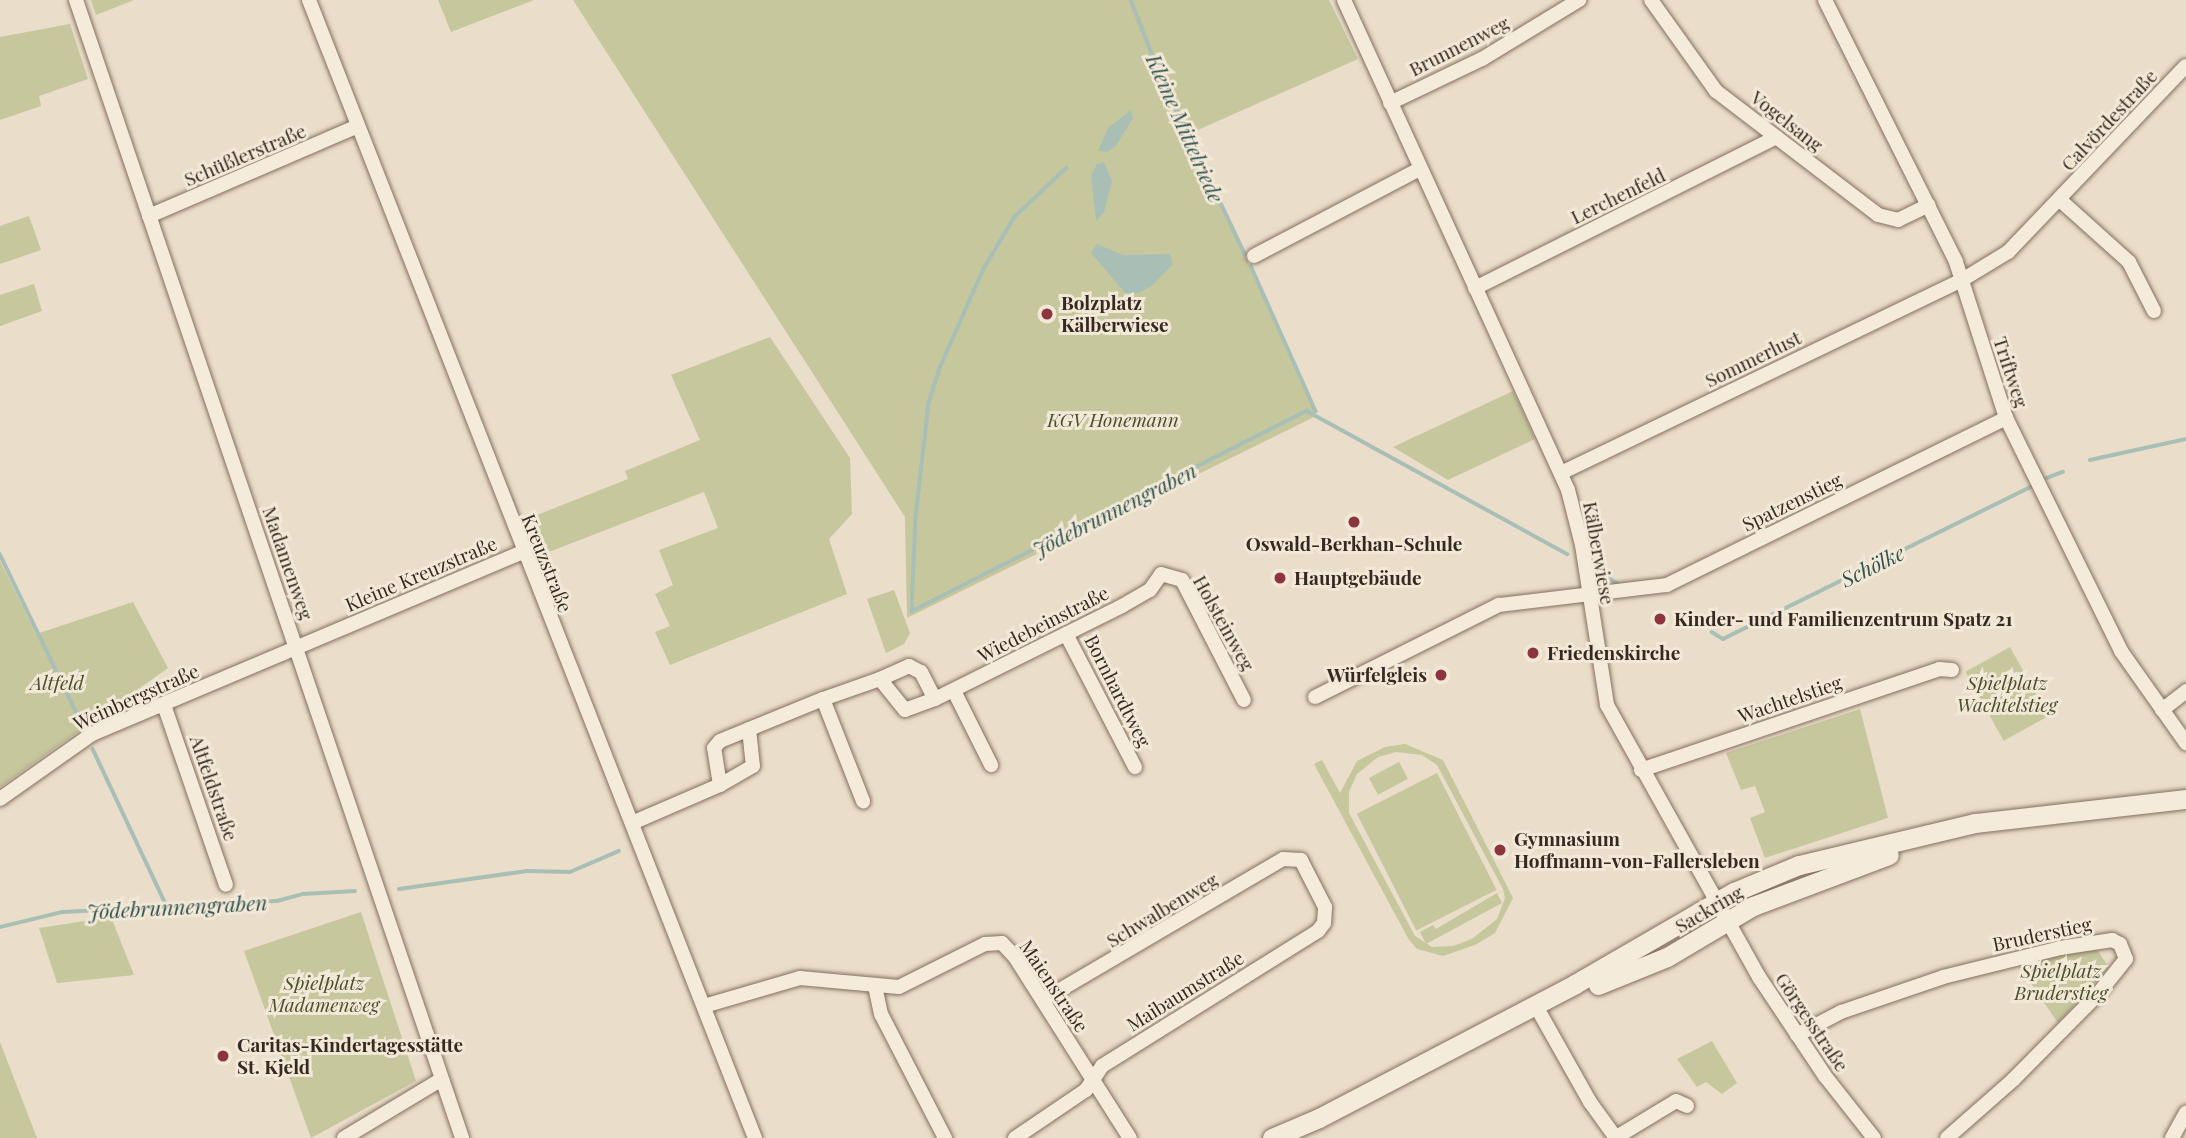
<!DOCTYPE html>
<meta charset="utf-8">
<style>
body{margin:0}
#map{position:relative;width:2186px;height:1138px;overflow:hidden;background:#eaddc9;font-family:"Playfair Display",serif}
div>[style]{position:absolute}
.green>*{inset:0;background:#c6c79d;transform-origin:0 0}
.water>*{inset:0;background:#a9bfb6}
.stream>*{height:3.5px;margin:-1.75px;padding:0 1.75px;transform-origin:1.75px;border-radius:1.75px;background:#a9bfb6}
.roads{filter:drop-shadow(0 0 2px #846f5f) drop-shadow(0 0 2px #846f5f)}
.minor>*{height:14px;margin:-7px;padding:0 7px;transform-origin:7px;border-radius:7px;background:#f5ebdb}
.secondary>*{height:19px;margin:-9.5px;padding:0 9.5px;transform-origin:9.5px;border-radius:9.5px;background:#f5ebdb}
.dots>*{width:19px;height:19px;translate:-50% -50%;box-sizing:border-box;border:4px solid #f2e8d7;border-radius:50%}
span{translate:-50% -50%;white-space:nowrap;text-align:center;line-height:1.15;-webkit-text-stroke:6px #f2e8d7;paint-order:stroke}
.street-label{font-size:19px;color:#362921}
.poi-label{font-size:19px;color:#362921;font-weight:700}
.left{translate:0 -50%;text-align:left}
.right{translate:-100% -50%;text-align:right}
.park-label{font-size:19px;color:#4a512a;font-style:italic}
.water-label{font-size:21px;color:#32544f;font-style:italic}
</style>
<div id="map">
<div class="green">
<i style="clip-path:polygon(91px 0,134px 0,96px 15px)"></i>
<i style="clip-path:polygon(438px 0,534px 0,451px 32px)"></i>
<i style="clip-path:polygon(573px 0,1329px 0,1358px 59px,1191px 133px,1316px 416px,907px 618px,905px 517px)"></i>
<i style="clip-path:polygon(70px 24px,88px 79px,39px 96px,41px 106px,0 120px,0 37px)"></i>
<i style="clip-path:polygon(29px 216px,41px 250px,0 264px,0 226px)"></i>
<i style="clip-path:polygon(34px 284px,42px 311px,0 326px,0 295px)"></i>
<i style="clip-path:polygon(770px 337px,850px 458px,852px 514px,829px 539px,847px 594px,670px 665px,655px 632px,670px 626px,655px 594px,673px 585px,659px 550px,718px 528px,704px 492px,541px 555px,527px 519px,628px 479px,625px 471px,700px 440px,671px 375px)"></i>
<i style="clip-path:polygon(1513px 391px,1535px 439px,1448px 480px,1393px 447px)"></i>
<i style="clip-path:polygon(0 561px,36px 634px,133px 602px,168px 668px,0 787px)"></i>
<i style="clip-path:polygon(894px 590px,910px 633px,904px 644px,886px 653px,867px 599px)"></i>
<i style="left:2010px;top:647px;width:79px;height:51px;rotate:61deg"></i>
<i style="clip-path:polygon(1860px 709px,1888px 818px,1765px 858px,1750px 818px,1765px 812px,1755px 786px,1741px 790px,1726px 753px)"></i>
<i style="clip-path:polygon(evenodd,1405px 744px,1443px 760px,1513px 898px,1495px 933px,1475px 945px,1443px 956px,1417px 949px,1409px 940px,1314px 764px,1322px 760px,1340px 793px,1357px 761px,1385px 747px,1405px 744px,1396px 752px,1422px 755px,1437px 765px,1503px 889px,1505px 898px,1497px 919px,1472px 939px,1453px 946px,1432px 947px,1415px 936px,1349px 813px,1349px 792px,1357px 774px,1378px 757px,1396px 752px)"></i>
<i style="left:1399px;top:762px;width:19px;height:34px;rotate:62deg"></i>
<i style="left:1437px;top:773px;width:131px;height:90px;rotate:63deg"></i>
<i style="clip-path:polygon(1497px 893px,1502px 903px,1426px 944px,1420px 932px,1433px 925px,1436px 929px)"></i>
<i style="clip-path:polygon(361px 912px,416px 1081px,311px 1138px,244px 951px)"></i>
<i style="clip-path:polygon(111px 917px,134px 975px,57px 983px,39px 928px)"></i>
<i style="clip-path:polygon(2097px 949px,2109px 968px,2058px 1023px,2018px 964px)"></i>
<i style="clip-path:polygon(1712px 1041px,1737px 1083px,1722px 1094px,1706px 1082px,1697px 1087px,1677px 1059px)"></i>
<i style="clip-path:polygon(0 1042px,37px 1138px,0 1138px)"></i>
</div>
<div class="water">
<i style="clip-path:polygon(1131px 110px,1133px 118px,1116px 146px,1107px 152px,1098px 151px,1108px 128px)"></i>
<i style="clip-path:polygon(1104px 162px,1112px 181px,1104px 212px,1096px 221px,1091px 175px,1097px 164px)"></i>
<i style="clip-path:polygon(1097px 244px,1123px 255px,1170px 254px,1173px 264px,1153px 285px,1139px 293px,1125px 293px,1091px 253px)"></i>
</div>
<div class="stream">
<i style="left:1131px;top:0;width:85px;rotate:68.6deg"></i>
<i style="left:1162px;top:79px;width:194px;rotate:64.6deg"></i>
<i style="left:1067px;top:168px;width:71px;rotate:136.7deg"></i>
<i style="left:1015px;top:217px;width:61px;rotate:120.8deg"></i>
<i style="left:984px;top:269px;width:106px;rotate:113.9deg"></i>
<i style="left:941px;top:366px;width:39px;rotate:108deg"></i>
<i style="left:929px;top:403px;width:115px;rotate:96.5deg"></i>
<i style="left:916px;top:517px;width:94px;rotate:92.4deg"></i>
<i style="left:912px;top:611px;width:443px;rotate:-26.9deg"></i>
<i style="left:1307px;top:411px;width:297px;rotate:28.8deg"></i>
<i style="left:1251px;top:266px;width:159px;rotate:65.9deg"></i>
<i style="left:2090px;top:460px;width:98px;rotate:-12.3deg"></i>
<i style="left:2047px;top:478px;width:17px;rotate:-21deg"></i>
<i style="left:0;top:554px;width:191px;rotate:64.2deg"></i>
<i style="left:1597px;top:571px;width:27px;rotate:31deg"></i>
<i style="left:1712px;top:632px;width:13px;rotate:32deg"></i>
<i style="left:1723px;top:639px;width:346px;rotate:-26.3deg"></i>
<i style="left:93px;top:749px;width:171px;rotate:64.8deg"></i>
<i style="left:399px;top:889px;width:129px;rotate:-8deg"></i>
<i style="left:527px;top:871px;width:43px;rotate:1.3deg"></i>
<i style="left:570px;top:872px;width:53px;rotate:-23.2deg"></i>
<i style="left:0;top:927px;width:64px;rotate:-13.6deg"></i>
<i style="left:62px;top:912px;width:215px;rotate:-2.9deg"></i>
<i style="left:277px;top:901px;width:27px;rotate:-15deg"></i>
<i style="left:303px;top:894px;width:52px;rotate:-3.3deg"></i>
</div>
<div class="roads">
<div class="minor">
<i style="left:76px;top:0;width:1202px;rotate:71.26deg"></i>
<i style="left:309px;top:0;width:1222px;rotate:68.6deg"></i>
<i style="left:1344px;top:0;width:539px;rotate:65.43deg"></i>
<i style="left:1568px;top:490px;width:57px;rotate:75.7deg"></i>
<i style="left:1582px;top:545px;width:162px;rotate:81.1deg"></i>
<i style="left:1607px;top:705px;width:312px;rotate:60.8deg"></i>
<i style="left:1759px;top:977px;width:119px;rotate:56.3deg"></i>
<i style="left:1825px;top:1076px;width:79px;rotate:51.7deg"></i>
<i style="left:1651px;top:0;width:112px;rotate:54.5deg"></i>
<i style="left:1716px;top:91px;width:204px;rotate:37.4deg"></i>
<i style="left:1878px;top:215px;width:21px;rotate:14deg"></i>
<i style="left:1898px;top:220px;width:34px;rotate:-26deg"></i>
<i style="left:1825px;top:0;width:293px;rotate:63.4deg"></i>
<i style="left:1956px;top:262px;width:164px;rotate:72.2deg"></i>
<i style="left:2006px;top:418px;width:260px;rotate:63.7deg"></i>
<i style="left:2121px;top:651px;width:113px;rotate:54.8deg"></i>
<i style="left:1390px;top:103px;width:102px;rotate:-25.6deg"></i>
<i style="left:1482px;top:59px;width:114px;rotate:-31.3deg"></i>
<i style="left:2060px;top:200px;width:93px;rotate:41.9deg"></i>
<i style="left:2129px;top:262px;width:55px;rotate:63deg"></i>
<i style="left:149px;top:216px;width:225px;rotate:-23.3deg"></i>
<i style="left:1254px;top:256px;width:187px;rotate:-27.7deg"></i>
<i style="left:1475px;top:288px;width:337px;rotate:-26.6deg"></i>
<i style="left:1561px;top:473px;width:445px;rotate:-25.7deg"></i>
<i style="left:1962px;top:280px;width:54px;rotate:-31.3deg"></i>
<i style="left:2008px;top:252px;width:257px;rotate:-46.3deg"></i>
<i style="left:1066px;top:634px;width:150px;rotate:62.6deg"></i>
<i style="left:909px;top:666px;width:13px;rotate:27deg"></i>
<i style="left:921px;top:672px;width:30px;rotate:63deg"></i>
<i style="left:935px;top:699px;width:32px;rotate:160deg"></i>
<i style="left:905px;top:710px;width:40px;rotate:-129deg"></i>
<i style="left:880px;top:679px;width:32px;rotate:-24deg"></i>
<i style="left:954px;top:691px;width:83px;rotate:63.4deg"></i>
<i style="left:1315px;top:697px;width:206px;rotate:-26.6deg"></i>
<i style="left:1499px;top:605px;width:169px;rotate:-6.8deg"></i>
<i style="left:1667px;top:585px;width:378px;rotate:-26.2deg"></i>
<i style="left:823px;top:699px;width:110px;rotate:68.6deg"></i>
<i style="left:935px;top:699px;width:209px;rotate:-26.4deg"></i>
<i style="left:1122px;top:606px;width:32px;rotate:-30deg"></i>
<i style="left:1150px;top:590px;width:19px;rotate:-55deg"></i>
<i style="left:1161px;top:574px;width:22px;rotate:16deg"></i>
<i style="left:1182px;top:580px;width:135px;rotate:62.7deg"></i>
<i style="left:164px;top:705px;width:190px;rotate:71deg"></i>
<i style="left:2162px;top:710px;width:31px;rotate:-38deg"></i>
<i style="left:749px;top:729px;width:37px;rotate:84deg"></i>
<i style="left:753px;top:766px;width:38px;rotate:150deg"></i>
<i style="left:720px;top:785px;width:37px;rotate:-99deg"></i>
<i style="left:714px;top:748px;width:9px;rotate:-49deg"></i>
<i style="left:720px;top:741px;width:111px;rotate:-22.2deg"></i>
<i style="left:823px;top:699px;width:60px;rotate:-19.3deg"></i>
<i style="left:1641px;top:770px;width:315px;rotate:-18.7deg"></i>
<i style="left:1939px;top:669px;width:13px;rotate:4deg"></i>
<i style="left:0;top:799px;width:113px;rotate:-35.2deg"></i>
<i style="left:92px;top:734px;width:467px;rotate:-22.9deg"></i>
<i style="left:632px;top:823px;width:96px;rotate:-23.4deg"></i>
<i style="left:875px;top:986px;width:29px;rotate:78deg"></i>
<i style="left:881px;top:1014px;width:140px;rotate:62.7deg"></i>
<i style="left:704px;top:1006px;width:100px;rotate:-16.3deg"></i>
<i style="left:800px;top:978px;width:99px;rotate:5.2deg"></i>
<i style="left:899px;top:987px;width:96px;rotate:-26.6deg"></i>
<i style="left:985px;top:944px;width:17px;rotate:-3deg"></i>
<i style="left:1002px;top:943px;width:19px;rotate:47deg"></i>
<i style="left:1015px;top:957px;width:214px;rotate:57.6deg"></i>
<i style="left:1541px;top:1015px;width:100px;rotate:60.6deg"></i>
<i style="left:1590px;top:1102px;width:44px;rotate:54.2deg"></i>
<i style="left:1797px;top:1035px;width:50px;rotate:-27.6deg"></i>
<i style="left:1841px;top:1012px;width:108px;rotate:-18.9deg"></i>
<i style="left:1943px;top:977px;width:121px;rotate:-13.9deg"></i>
<i style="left:2060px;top:948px;width:53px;rotate:-8.7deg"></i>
<i style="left:2112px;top:940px;width:9px;rotate:27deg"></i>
<i style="left:2120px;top:944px;width:16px;rotate:68deg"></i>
<i style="left:2126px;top:959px;width:45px;rotate:128.7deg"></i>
<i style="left:2098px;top:994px;width:120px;rotate:134.7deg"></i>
<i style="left:2014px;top:1079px;width:89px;rotate:138.6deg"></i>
<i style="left:344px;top:1138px;width:112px;rotate:-31.1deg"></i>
<i style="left:1015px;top:1138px;width:86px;rotate:-34.1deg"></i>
<i style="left:1086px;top:1090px;width:29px;rotate:-56deg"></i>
<i style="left:1102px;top:1066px;width:255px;rotate:-32deg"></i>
<i style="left:1318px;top:931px;width:10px;rotate:-53deg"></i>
<i style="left:1324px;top:923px;width:16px;rotate:-86deg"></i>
<i style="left:1325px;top:907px;width:53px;rotate:-117.1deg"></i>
<i style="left:1301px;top:860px;width:18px;rotate:-177deg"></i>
<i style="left:1283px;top:859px;width:278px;rotate:149.6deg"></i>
<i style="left:1615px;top:1138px;width:71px;rotate:-31.2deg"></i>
<i style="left:1676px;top:1101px;width:12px;rotate:24deg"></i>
<i style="left:2172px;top:1138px;width:29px;rotate:-61deg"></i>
</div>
<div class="secondary">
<i style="left:1598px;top:985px;width:74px;rotate:-22.1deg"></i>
<i style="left:1667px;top:957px;width:100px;rotate:-30.7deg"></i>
<i style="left:1753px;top:906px;width:145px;rotate:-20.6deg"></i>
<i style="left:1272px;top:1138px;width:51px;rotate:-23.1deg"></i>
<i style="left:1319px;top:1118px;width:289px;rotate:-27.6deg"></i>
<i style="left:1575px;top:984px;width:184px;rotate:-30.1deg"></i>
<i style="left:1734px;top:892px;width:70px;rotate:-22.6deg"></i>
<i style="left:1799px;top:865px;width:181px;rotate:-13.4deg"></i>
<i style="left:1975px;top:823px;width:212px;rotate:-6.5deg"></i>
</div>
</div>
<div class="dots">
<i style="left:1047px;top:314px;background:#8d353e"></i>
<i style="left:1354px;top:522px;background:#8d353e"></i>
<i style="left:1280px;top:578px;background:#8d353e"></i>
<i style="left:1660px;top:619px;background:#8d353e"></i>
<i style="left:1533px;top:653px;background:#8d353e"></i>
<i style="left:1441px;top:675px;background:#8d353e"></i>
<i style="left:1500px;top:850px;background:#8d353e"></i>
<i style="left:223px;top:1056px;background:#8d353e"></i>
</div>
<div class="street-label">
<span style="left:1459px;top:46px;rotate:-27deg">Brunnenweg</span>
<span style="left:2109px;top:120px;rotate:-47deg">Calvördestraße</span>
<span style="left:1787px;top:121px;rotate:38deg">Vogelsang</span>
<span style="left:245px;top:155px;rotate:-23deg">Schüßlerstraße</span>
<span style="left:1618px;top:196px;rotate:-26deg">Lerchenfeld</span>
<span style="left:1753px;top:359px;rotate:-26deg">Sommerlust</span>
<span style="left:2011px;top:372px;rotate:72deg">Triftweg</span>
<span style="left:1792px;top:502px;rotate:-26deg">Spatzenstieg</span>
<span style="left:1599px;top:553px;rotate:80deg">Kälberwiese</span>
<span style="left:288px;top:563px;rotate:71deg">Madamenweg</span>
<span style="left:547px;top:563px;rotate:68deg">Kreuzstraße</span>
<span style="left:421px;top:574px;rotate:-23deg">Kleine Kreuzstraße</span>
<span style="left:1224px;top:623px;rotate:61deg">Holsteinweg</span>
<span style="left:1043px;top:624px;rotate:-27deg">Wiedebeinstraße</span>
<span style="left:1118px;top:691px;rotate:63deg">Bornhardtweg</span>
<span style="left:136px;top:697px;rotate:-24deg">Weinbergstraße</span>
<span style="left:1790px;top:699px;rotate:-19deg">Wachtelstieg</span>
<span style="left:214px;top:788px;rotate:71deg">Altfeldstraße</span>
<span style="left:1709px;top:909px;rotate:-30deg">Sackring</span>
<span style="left:1162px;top:910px;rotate:-31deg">Schwalbenweg</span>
<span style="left:2042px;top:934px;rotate:-12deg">Bruderstieg</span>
<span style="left:1054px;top:986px;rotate:56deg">Maienstraße</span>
<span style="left:1185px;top:991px;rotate:-32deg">Maibaumstraße</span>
<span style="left:1812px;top:1022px;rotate:56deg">Görgesstraße</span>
</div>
<div class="poi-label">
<span class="left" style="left:1061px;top:314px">Bolzplatz<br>Kälberwiese</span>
<span style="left:1354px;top:544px">Oswald-Berkhan-Schule</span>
<span class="left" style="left:1294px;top:578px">Hauptgebäude</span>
<span class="left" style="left:1674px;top:619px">Kinder- und Familienzentrum Spatz 21</span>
<span class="left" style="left:1547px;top:653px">Friedenskirche</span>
<span class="right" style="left:1427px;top:675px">Würfelgleis</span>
<span class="left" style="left:1514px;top:850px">Gymnasium<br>Hoffmann-von-Fallersleben</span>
<span class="left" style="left:237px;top:1056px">Caritas-Kindertagesstätte<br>St. Kjeld</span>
</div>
<div class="park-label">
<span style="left:1113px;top:420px">KGV Honemann</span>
<span style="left:57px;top:683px">Altfeld</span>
<span style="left:2007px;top:694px">Spielplatz<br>Wachtelstieg</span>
<span style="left:2061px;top:982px">Spielplatz<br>Bruderstieg</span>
<span style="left:324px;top:994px">Spielplatz<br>Madamenweg</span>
</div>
<div class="water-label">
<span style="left:1186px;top:128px;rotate:66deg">Kleine Mittelriede</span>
<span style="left:1114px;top:509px;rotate:-27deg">Jödebrunnengraben</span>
<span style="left:1872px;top:565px;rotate:-26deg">Schölke</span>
<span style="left:177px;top:906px;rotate:-3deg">Jödebrunnengraben</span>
</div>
</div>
